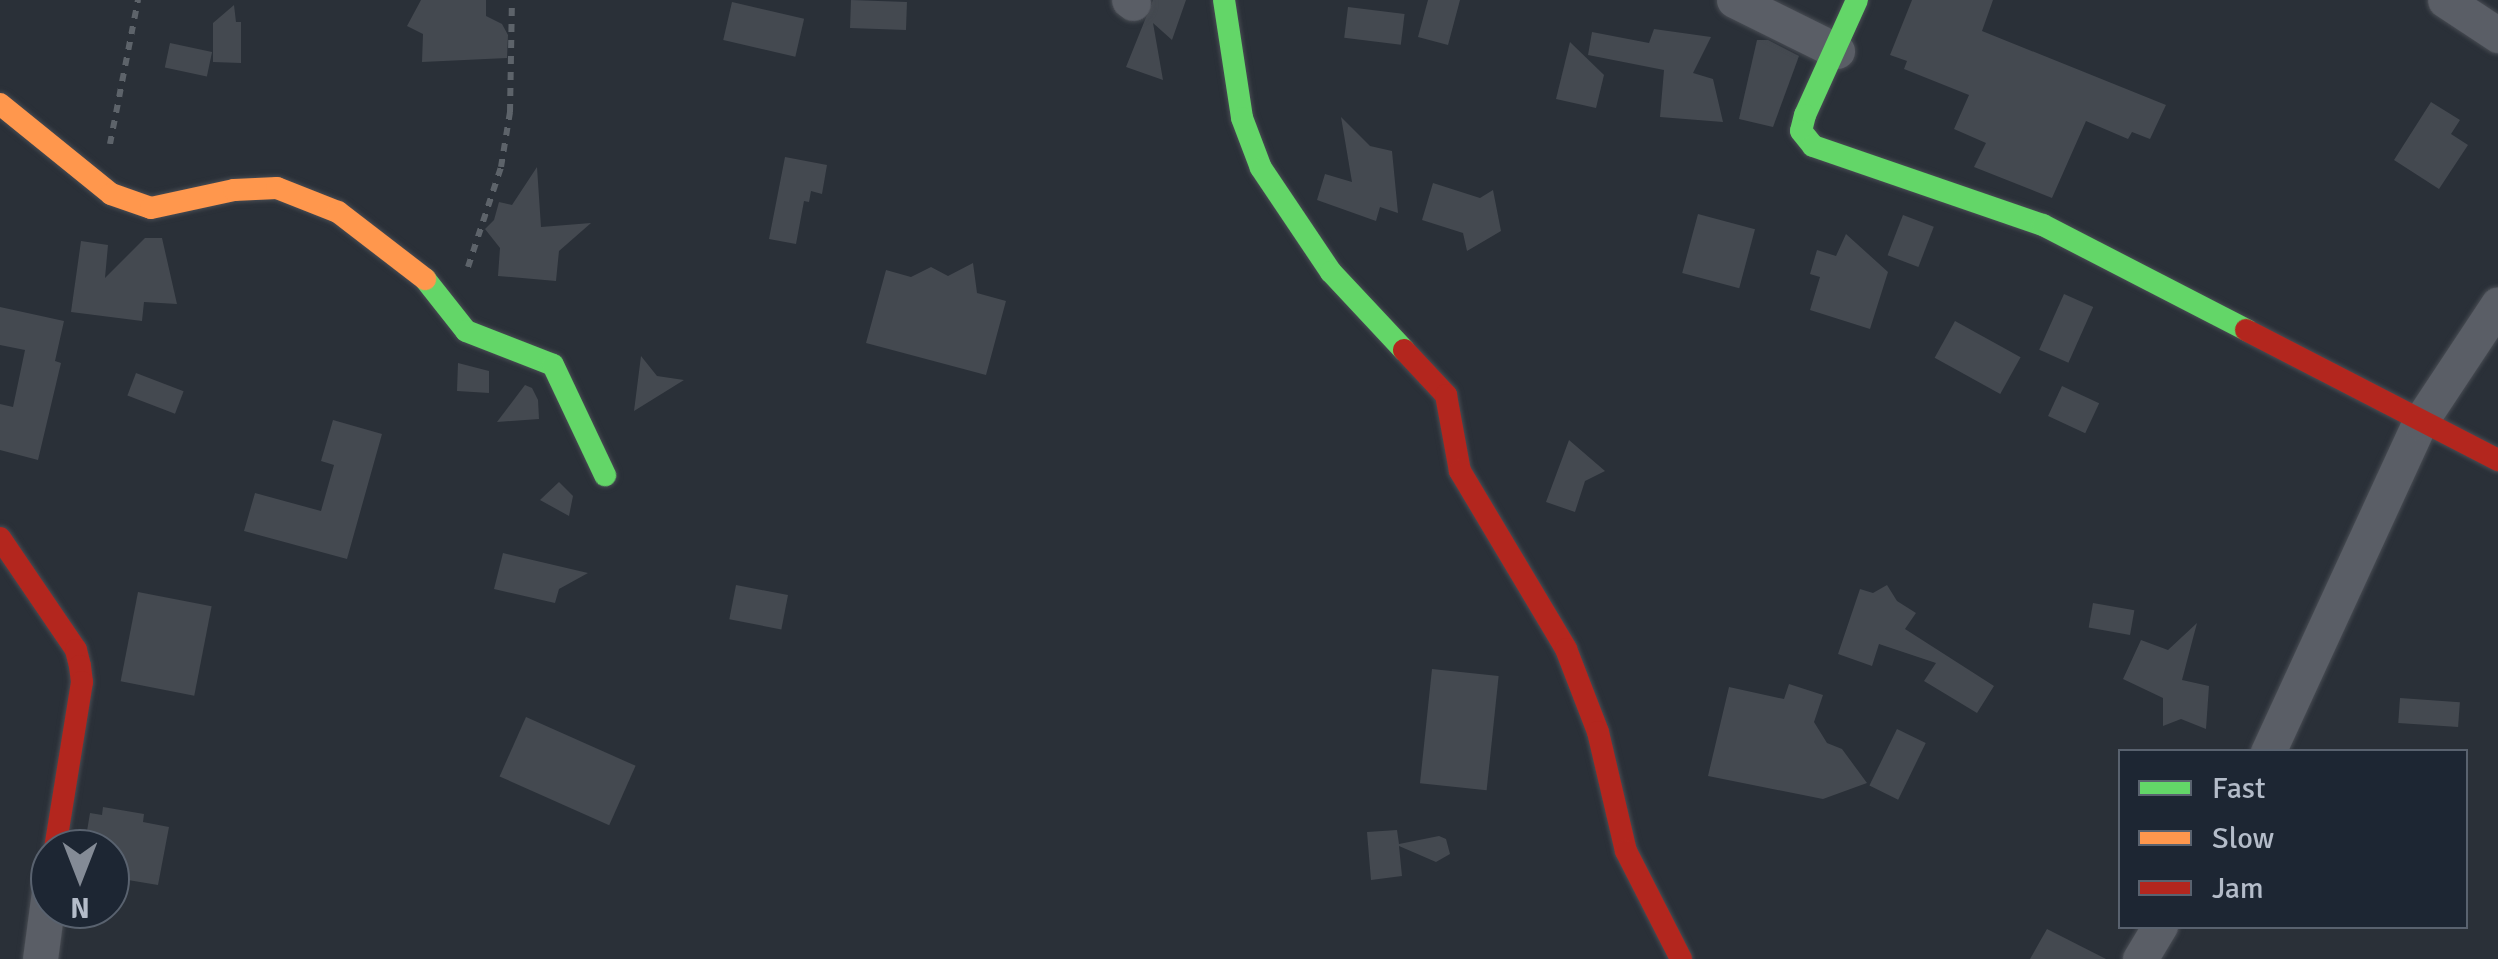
<!DOCTYPE html>
<style>
body{margin:0}
#map{position:relative;width:2498px;height:959px;overflow:hidden;background:#2a3038;font-family:Signika,sans-serif}
div>[style]{position:absolute}
.building>*{inset:0;background:#444950;transform-origin:0 0}
.path>*{height:6px;margin-top:-3px;transform-origin:0;background:repeating-linear-gradient(90deg,#5d636a 0 8px,transparent 0 16px)}
.roads{filter:drop-shadow(0 0 2px #484c53) drop-shadow(0 0 2px #484c53)}
.street>*{height:35px;margin:-17.5px;padding:0 17.5px;transform-origin:17.5px;border-radius:17.5px;background:#5a5e66}
.fast>*{height:22px;margin:-11px;padding:0 11px;transform-origin:11px;border-radius:11px;background:#63d668}
.slow>*{height:22px;margin:-11px;padding:0 11px;transform-origin:11px;border-radius:11px;background:#ff974d}
.jam>*{height:22px;margin:-11px;padding:0 11px;transform-origin:11px;border-radius:11px;background:#b3261e}
span{translate:-50% -50%;white-space:nowrap;text-align:center;line-height:1.15;-webkit-text-stroke:9px #1d2633;paint-order:stroke}
.legend{position:absolute;left:2118px;top:749px;width:350px;height:180px;box-sizing:border-box;background:#1d2633;border:2px solid #59626f;margin:0;padding:12px 18px;list-style:none;font-size:30px;color:#b4bcc9}
.legend li{display:flex;align-items:center;gap:20px;height:50px}
.legend b{width:50px;border:2px solid #59626f}
.north{position:absolute;left:30px;top:829px;width:100px;height:100px;box-sizing:border-box;background:#1d2633;border:2px solid #59626f;border-radius:50%;rotate:180deg;font-size:28px;font-weight:700;line-height:40px;text-align:center;color:#b4bcc9}
.north::after{content:'';display:block;margin:auto;width:35px;height:45px;background:#848b96;clip-path:polygon(50% 0,100% 100%,50% 72%,0 100%)}
</style>
<div id="map">
<div class="building">
<i style="clip-path:polygon(421px 0,486px 0,486px 16px,502px 24px,508px 35px,507px 58px,422px 62px,423px 34px,407px 26px)"></i>
<i style="left:851px;top:0;width:56px;height:28px;rotate:2deg"></i>
<i style="clip-path:polygon(1153px 0,1186px 0,1172px 40px,1153px 23px,1163px 80px,1126px 67px)"></i>
<i style="clip-path:polygon(1428px 0,1460px 0,1448px 45px,1418px 37px)"></i>
<i style="clip-path:polygon(1912px 0,1993px 0,1982px 31px,2166px 105px,2150px 139px,2132px 132px,2128px 139px,2086px 121px,2052px 198px,1974px 167px,1986px 143px,1954px 129px,1969px 95px,1904px 69px,1907px 61px,1890px 55px)"></i>
<i style="left:732px;top:2px;width:74px;height:39px;rotate:13deg"></i>
<i style="clip-path:polygon(234px 5px,236px 22px,241px 22px,241px 63px,213px 62px,213px 23px)"></i>
<i style="left:1348px;top:7px;width:57px;height:31px;rotate:7deg"></i>
<i style="clip-path:polygon(1654px 29px,1711px 37px,1693px 73px,1713px 79px,1723px 122px,1660px 117px,1664px 70px,1588px 55px,1592px 32px,1649px 43px)"></i>
<i style="clip-path:polygon(1757px 40px,1768px 40px,1799px 56px,1773px 127px,1739px 119px)"></i>
<i style="clip-path:polygon(1570px 42px,1604px 75px,1596px 108px,1556px 99px)"></i>
<i style="left:170px;top:43px;width:43px;height:25px;rotate:12deg"></i>
<i style="clip-path:polygon(2431px 102px,2460px 120px,2451px 134px,2468px 145px,2439px 189px,2394px 160px)"></i>
<i style="clip-path:polygon(1341px 117px,1370px 146px,1392px 151px,1398px 213px,1380px 207px,1376px 221px,1317px 200px,1325px 174px,1352px 182px)"></i>
<i style="clip-path:polygon(785px 157px,827px 165px,822px 194px,811px 191px,809px 202px,804px 201px,796px 244px,769px 239px)"></i>
<i style="clip-path:polygon(537px 167px,541px 227px,591px 223px,559px 251px,556px 281px,498px 276px,500px 248px,485px 229px,494px 220px,499px 202px,512px 205px)"></i>
<i style="clip-path:polygon(1433px 183px,1480px 198px,1493px 190px,1501px 231px,1467px 251px,1463px 233px,1422px 220px)"></i>
<i style="left:1698px;top:214px;width:59px;height:61px;rotate:15deg"></i>
<i style="left:1903px;top:215px;width:33px;height:43px;rotate:21deg"></i>
<i style="clip-path:polygon(1846px 234px,1888px 272px,1870px 329px,1810px 310px,1820px 277px,1810px 274px,1817px 250px,1836px 256px)"></i>
<i style="clip-path:polygon(145px 238px,162px 238px,177px 304px,144px 302px,142px 321px,71px 312px,81px 241px,108px 245px,105px 278px)"></i>
<i style="clip-path:polygon(973px 263px,977px 293px,1006px 301px,986px 375px,866px 343px,886px 270px,911px 277px,931px 267px,948px 276px)"></i>
<i style="left:2064px;top:294px;width:32px;height:61px;rotate:24deg"></i>
<i style="clip-path:polygon(0 307px,64px 321px,55px 361px,61px 363px,38px 460px,0 450px,0 404px,13px 407px,25px 350px,0 345px)"></i>
<i style="left:1955px;top:321px;width:75px;height:42px;rotate:29deg"></i>
<i style="clip-path:polygon(641px 356px,657px 376px,684px 380px,634px 411px)"></i>
<i style="clip-path:polygon(458px 363px,489px 371px,489px 393px,457px 391px)"></i>
<i style="left:136px;top:373px;width:51px;height:24px;rotate:21deg"></i>
<i style="clip-path:polygon(525px 385px,532px 388px,538px 400px,539px 419px,497px 422px)"></i>
<i style="left:2062px;top:386px;width:41px;height:33px;rotate:25deg"></i>
<i style="clip-path:polygon(333px 420px,382px 434px,347px 559px,244px 531px,255px 493px,321px 511px,334px 465px,321px 461px)"></i>
<i style="clip-path:polygon(1569px 440px,1605px 471px,1585px 481px,1575px 512px,1546px 502px)"></i>
<i style="clip-path:polygon(559px 482px,573px 496px,569px 516px,540px 500px)"></i>
<i style="clip-path:polygon(503px 553px,588px 573px,559px 589px,555px 603px,494px 589px)"></i>
<i style="left:736px;top:585px;width:53px;height:35px;rotate:11deg"></i>
<i style="clip-path:polygon(1887px 585px,1897px 601px,1916px 613px,1905px 629px,1994px 686px,1977px 713px,1924px 681px,1936px 663px,1879px 644px,1872px 666px,1838px 654px,1860px 589px,1873px 593px)"></i>
<i style="left:138px;top:592px;width:75px;height:91px;rotate:11deg"></i>
<i style="left:2093px;top:603px;width:42px;height:25px;rotate:10deg"></i>
<i style="clip-path:polygon(2197px 623px,2182px 680px,2209px 686px,2206px 729px,2181px 719px,2163px 726px,2163px 698px,2123px 679px,2141px 640px,2168px 650px)"></i>
<i style="left:1432px;top:669px;width:67px;height:115px;rotate:6deg"></i>
<i style="clip-path:polygon(1789px 684px,1823px 695px,1814px 722px,1827px 743px,1842px 749px,1867px 783px,1823px 799px,1708px 776px,1729px 687px,1784px 699px)"></i>
<i style="left:2400px;top:698px;width:60px;height:25px;rotate:4deg"></i>
<i style="left:526px;top:717px;width:120px;height:65px;rotate:24deg"></i>
<i style="left:1897px;top:729px;width:32px;height:63px;rotate:26deg"></i>
<i style="clip-path:polygon(103px 807px,144px 814px,143px 822px,169px 827px,158px 885px,110px 877px,110px 849px,84px 849px,90px 813px,102px 815px)"></i>
<i style="clip-path:polygon(1397px 830px,1399px 844px,1439px 836px,1446px 839px,1450px 854px,1436px 862px,1399px 846px,1402px 876px,1371px 880px,1367px 832px)"></i>
<i style="clip-path:polygon(2047px 929px,2106px 959px,2030px 959px)"></i>
</div>
<div class="path">
<i style="left:110px;top:144px;width:147px;rotate:-79deg"></i>
<i style="left:468px;top:267px;width:105px;rotate:-71.7deg"></i>
<i style="left:501px;top:167px;width:56px;rotate:-80.7deg"></i>
<i style="left:510px;top:112px;width:112px;rotate:-89deg"></i>
</div>
<div class="roads">
<div class="street">
<i style="left:1129px;top:0;width:5px;rotate:37deg"></i>
<i style="left:1734px;top:0;width:115px;rotate:26.3deg"></i>
<i style="left:2445px;top:0;width:64px;rotate:33.4deg"></i>
<i style="left:2268px;top:752px;width:363px;rotate:-65.3deg"></i>
<i style="left:2420px;top:422px;width:141px;rotate:-56.5deg"></i>
<i style="left:40px;top:959px;width:76px;rotate:-82.4deg"></i>
<i style="left:2140px;top:959px;width:39px;rotate:-59deg"></i>
</div>
<div class="fast">
<i style="left:1224px;top:0;width:119px;rotate:81.3deg"></i>
<i style="left:1242px;top:118px;width:53px;rotate:69.2deg"></i>
<i style="left:1261px;top:168px;width:125px;rotate:56.1deg"></i>
<i style="left:1331px;top:272px;width:107px;rotate:46.9deg"></i>
<i style="left:1857px;top:0;width:126px;rotate:114.3deg"></i>
<i style="left:1805px;top:115px;width:16px;rotate:104deg"></i>
<i style="left:1801px;top:131px;width:19px;rotate:51deg"></i>
<i style="left:1813px;top:146px;width:243px;rotate:19deg"></i>
<i style="left:2043px;top:225px;width:229px;rotate:27.3deg"></i>
<i style="left:425px;top:279px;width:66px;rotate:51.7deg"></i>
<i style="left:466px;top:331px;width:93px;rotate:21.3deg"></i>
<i style="left:553px;top:365px;width:122px;rotate:64.7deg"></i>
</div>
<div class="slow">
<i style="left:0;top:104px;width:143px;rotate:39deg"></i>
<i style="left:111px;top:194px;width:42px;rotate:19.3deg"></i>
<i style="left:151px;top:208px;width:85px;rotate:-12.2deg"></i>
<i style="left:234px;top:190px;width:43px;rotate:-2.7deg"></i>
<i style="left:277px;top:188px;width:66px;rotate:21.5deg"></i>
<i style="left:338px;top:212px;width:110px;rotate:37.6deg"></i>
</div>
<div class="jam">
<i style="left:2246px;top:330px;width:284px;rotate:27.3deg"></i>
<i style="left:1404px;top:350px;width:62px;rotate:47deg"></i>
<i style="left:1446px;top:395px;width:77px;rotate:79.6deg"></i>
<i style="left:1460px;top:471px;width:207px;rotate:59.2deg"></i>
<i style="left:1566px;top:649px;width:89px;rotate:68.9deg"></i>
<i style="left:1598px;top:732px;width:122px;rotate:76.8deg"></i>
<i style="left:1626px;top:851px;width:121px;rotate:63deg"></i>
<i style="left:0;top:538px;width:135px;rotate:55.8deg"></i>
<i style="left:76px;top:650px;width:16px;rotate:76deg"></i>
<i style="left:80px;top:666px;width:16px;rotate:83deg"></i>
<i style="left:82px;top:682px;width:169px;rotate:99.2deg"></i>
</div>
</div>
<ul class="legend">
<li><b style="height:12px;background:#63d668"></b>Fast</li>
<li><b style="height:12px;background:#ff974d"></b>Slow</li>
<li><b style="height:12px;background:#b3261e"></b>Jam</li>
</ul>
<div class="north">N</div>
</div>
